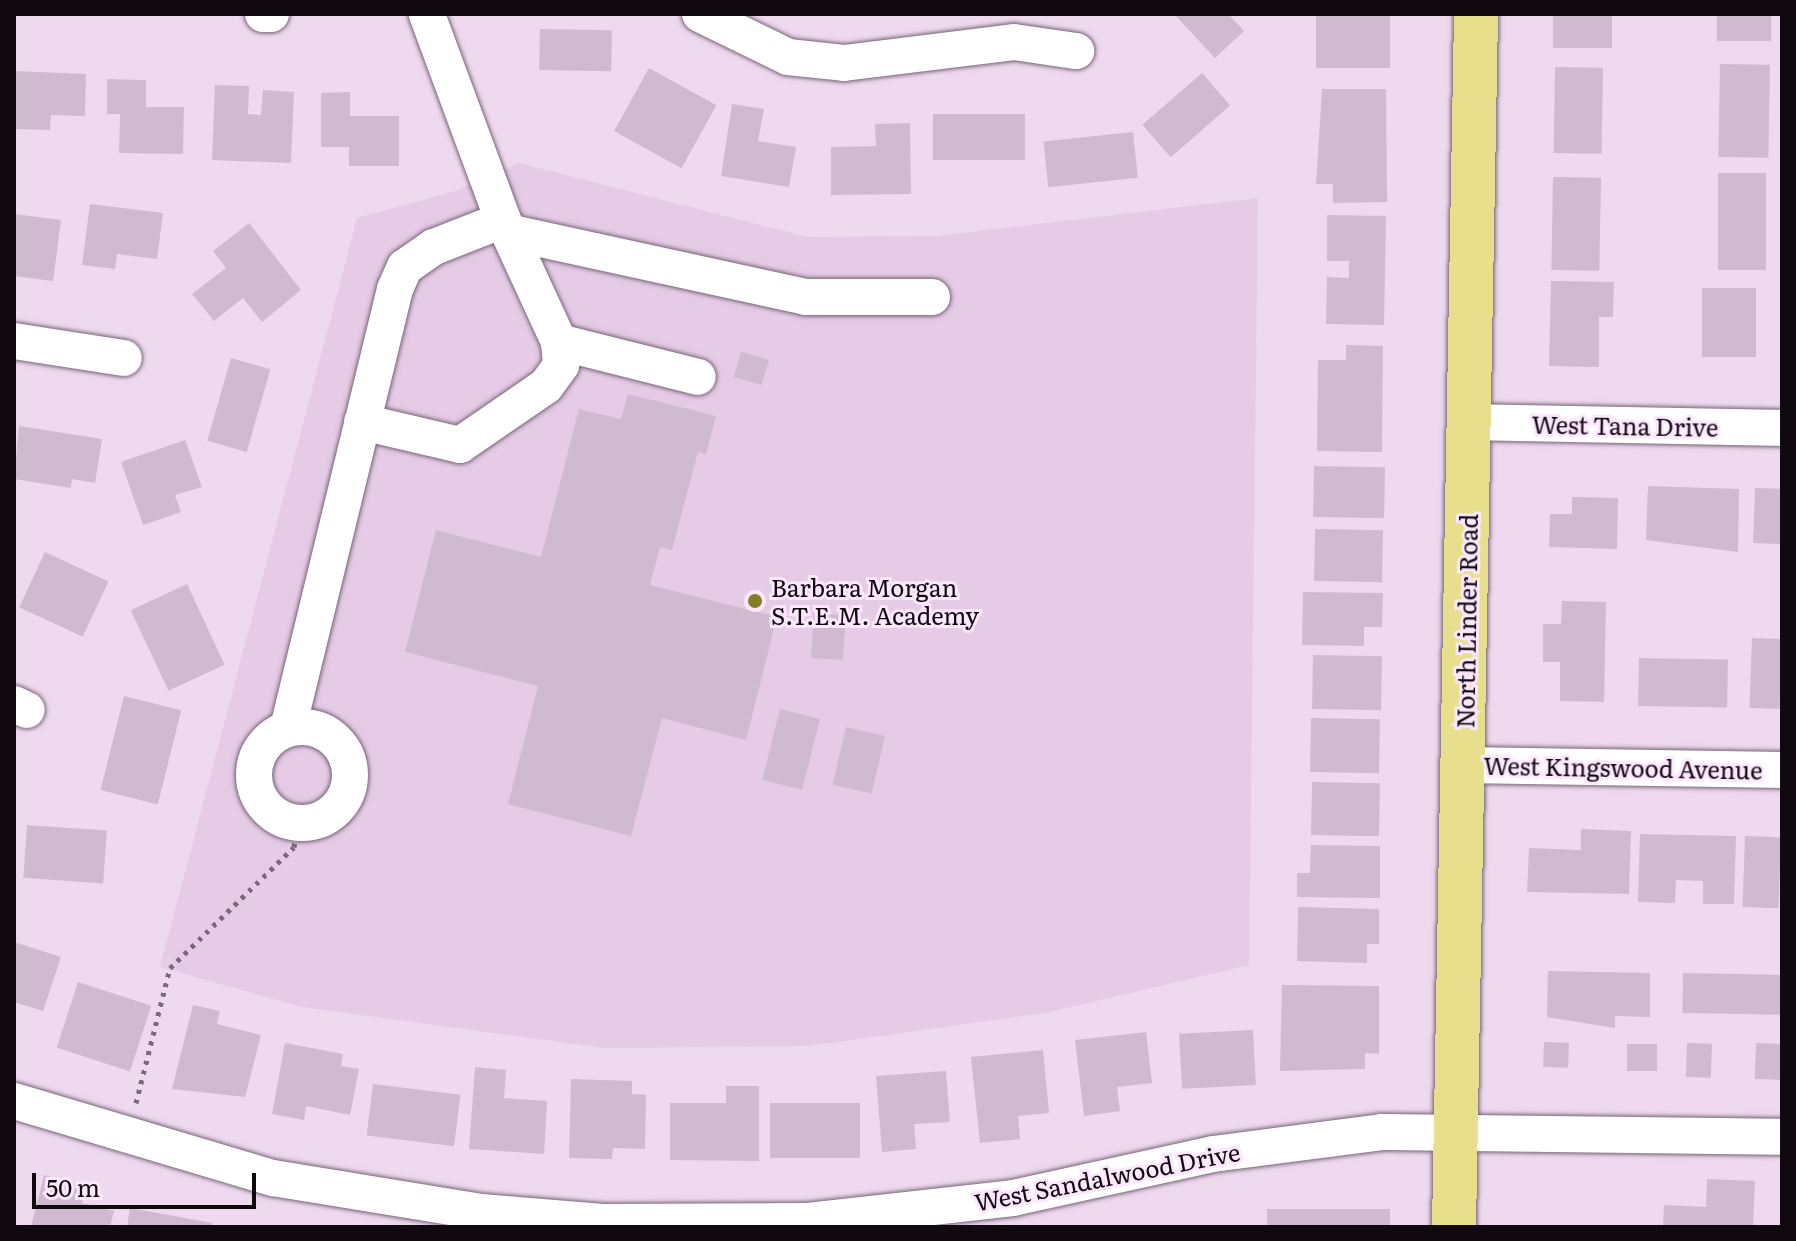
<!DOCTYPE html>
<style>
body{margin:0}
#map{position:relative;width:1796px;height:1241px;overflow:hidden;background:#efd9ef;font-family:Literata,serif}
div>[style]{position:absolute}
.built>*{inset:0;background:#e6cbe7}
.building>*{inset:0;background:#cfbacf;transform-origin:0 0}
.path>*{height:5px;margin-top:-2.5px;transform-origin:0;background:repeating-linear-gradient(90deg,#796b79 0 4px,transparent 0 10px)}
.roads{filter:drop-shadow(0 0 2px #786578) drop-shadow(0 0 2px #786578)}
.minor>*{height:36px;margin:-18px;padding:0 18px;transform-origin:18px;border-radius:18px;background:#fff}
.minor>.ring{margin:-18px;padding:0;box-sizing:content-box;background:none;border:36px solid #fff;border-radius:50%}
.major>*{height:44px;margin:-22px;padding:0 22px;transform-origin:22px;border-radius:22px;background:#e7df8b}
.dots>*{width:22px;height:22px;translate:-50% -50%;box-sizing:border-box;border:4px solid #fce7fd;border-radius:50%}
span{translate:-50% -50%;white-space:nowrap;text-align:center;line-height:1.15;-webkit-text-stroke:6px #fce7fd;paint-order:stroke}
.street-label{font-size:24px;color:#100910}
.poi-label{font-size:24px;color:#100910}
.left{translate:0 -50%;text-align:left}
.frame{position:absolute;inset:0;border:16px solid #100910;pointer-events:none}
.scale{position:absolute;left:32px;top:1173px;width:224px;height:36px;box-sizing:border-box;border:4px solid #100910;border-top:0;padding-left:10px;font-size:24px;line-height:28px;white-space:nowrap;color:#100910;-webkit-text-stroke:6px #fce7fd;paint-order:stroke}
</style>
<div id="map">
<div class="built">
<i style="clip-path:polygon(519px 163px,807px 237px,936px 236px,1258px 198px,1249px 965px,1045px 1013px,809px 1046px,604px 1048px,302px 1007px,160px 967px,357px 218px,456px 191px)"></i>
</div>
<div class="building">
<i style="clip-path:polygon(1174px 14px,1228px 14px,1244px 31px,1215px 58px)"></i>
<i style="left:1390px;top:14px;width:54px;height:74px;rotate:90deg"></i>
<i style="left:1553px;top:14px;width:59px;height:34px"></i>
<i style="left:1717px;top:14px;width:54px;height:27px"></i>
<i style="left:540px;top:29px;width:72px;height:41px;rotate:1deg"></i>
<i style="left:1720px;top:64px;width:50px;height:93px;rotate:1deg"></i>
<i style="left:1555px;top:67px;width:48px;height:86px;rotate:1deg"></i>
<i style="left:649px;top:68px;width:77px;height:72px;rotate:29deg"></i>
<i style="clip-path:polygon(14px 71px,86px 74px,85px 116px,51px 115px,50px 130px,14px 129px)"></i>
<i style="left:1202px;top:73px;width:43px;height:79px;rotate:49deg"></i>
<i style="clip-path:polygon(107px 79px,146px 80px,146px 107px,184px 107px,183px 154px,119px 153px,120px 114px,107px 114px)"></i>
<i style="clip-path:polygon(215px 85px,249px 86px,248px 114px,261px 115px,263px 90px,294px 92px,291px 163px,212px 160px)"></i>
<i style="clip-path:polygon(1322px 89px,1386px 89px,1387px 202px,1333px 203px,1333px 184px,1316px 184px)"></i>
<i style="clip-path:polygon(350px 92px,350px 116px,399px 116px,399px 166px,349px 166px,349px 147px,321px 147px,321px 93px)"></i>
<i style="clip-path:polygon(732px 104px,764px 109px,758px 141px,796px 147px,789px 187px,721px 176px)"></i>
<i style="left:1025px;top:114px;width:46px;height:92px;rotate:90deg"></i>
<i style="clip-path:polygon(910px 123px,911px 194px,831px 195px,831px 147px,876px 146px,875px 124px)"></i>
<i style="left:1133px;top:132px;width:46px;height:90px;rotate:84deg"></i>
<i style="left:1718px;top:173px;width:48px;height:97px"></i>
<i style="left:1553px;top:177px;width:48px;height:93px;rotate:1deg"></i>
<i style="clip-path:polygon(90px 204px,163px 213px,157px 259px,117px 254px,115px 269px,82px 265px)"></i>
<i style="clip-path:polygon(14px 214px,61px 220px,53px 281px,14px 276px)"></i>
<i style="clip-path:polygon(1327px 215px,1386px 216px,1384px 325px,1326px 324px,1327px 277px,1349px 278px,1349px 261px,1327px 261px)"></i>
<i style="clip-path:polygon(249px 223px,301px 290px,262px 322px,243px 298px,214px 321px,192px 294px,226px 268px,213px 251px)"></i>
<i style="clip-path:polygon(1551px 281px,1614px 282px,1613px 317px,1599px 317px,1599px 367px,1549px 366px)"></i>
<i style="left:1702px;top:288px;width:54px;height:69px"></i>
<i style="clip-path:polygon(1346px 345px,1383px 346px,1382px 452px,1317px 451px,1318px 360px,1346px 360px)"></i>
<i style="left:741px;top:352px;width:29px;height:26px;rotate:16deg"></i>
<i style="left:231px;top:358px;width:41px;height:86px;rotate:16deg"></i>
<i style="clip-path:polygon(628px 394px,716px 416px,706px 454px,698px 452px,672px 550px,660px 547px,650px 585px,777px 617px,746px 740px,662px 718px,631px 836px,508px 804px,538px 686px,405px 652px,436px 530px,541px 557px,579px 409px,621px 419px)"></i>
<i style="clip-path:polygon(19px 426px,102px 439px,95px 483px,72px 479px,71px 488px,14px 479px)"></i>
<i style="clip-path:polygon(185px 440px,202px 487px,175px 495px,181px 512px,143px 525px,121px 462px)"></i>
<i style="left:1314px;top:466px;width:71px;height:51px;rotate:1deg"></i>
<i style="clip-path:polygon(1648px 486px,1739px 489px,1738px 552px,1646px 540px)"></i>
<i style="left:1755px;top:488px;width:27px;height:55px;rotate:2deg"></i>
<i style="clip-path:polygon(1572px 497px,1618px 498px,1617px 549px,1549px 547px,1550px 514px,1572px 514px)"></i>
<i style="left:1315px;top:529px;width:68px;height:52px;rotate:1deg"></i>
<i style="left:45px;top:552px;width:70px;height:61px;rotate:25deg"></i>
<i style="left:187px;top:584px;width:89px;height:62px;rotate:65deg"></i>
<i style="clip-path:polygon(1303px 592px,1383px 593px,1382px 627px,1364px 627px,1364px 646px,1302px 645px)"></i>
<i style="clip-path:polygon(1562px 601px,1606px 602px,1604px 702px,1560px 701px,1560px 662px,1543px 662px,1543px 624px,1561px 624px)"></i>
<i style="left:814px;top:613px;width:32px;height:45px;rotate:4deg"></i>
<i style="left:1752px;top:638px;width:30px;height:70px;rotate:2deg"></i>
<i style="left:1313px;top:655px;width:69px;height:54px;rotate:1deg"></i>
<i style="left:1639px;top:658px;width:89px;height:48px;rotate:1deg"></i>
<i style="left:124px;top:696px;width:59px;height:97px;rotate:14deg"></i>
<i style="left:780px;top:709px;width:41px;height:73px;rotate:14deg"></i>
<i style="left:1311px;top:718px;width:69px;height:54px;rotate:1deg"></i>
<i style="left:846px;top:727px;width:40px;height:59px;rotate:13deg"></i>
<i style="left:1312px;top:782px;width:68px;height:53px;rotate:1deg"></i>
<i style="left:27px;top:825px;width:80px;height:53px;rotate:4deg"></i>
<i style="clip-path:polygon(1581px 829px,1631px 831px,1629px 894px,1527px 892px,1529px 848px,1581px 850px)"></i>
<i style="clip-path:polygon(1640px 834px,1736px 836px,1734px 904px,1703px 904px,1703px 881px,1676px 880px,1675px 903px,1638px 902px)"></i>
<i style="left:1745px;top:836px;width:36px;height:71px;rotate:2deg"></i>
<i style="clip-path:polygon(1311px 845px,1380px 846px,1380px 898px,1297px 897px,1297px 873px,1310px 873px)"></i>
<i style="clip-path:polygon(1298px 907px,1379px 909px,1379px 944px,1367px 944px,1367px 963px,1297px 961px)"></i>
<i style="clip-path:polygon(14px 942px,61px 957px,43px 1011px,14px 1002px)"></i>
<i style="clip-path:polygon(1548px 971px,1650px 973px,1650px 1017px,1615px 1016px,1615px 1028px,1547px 1017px)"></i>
<i style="left:1683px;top:973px;width:99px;height:40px;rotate:1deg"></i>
<i style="left:78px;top:982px;width:77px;height:69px;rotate:18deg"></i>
<i style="clip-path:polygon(1282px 985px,1379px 986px,1379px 1054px,1365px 1053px,1365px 1069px,1280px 1071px)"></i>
<i style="clip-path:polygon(193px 1005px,220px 1011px,217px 1024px,261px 1035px,245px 1097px,172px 1089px)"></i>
<i style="left:1253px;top:1030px;width:55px;height:74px;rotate:87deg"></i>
<i style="clip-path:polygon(1146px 1032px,1152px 1083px,1117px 1087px,1120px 1111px,1084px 1116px,1075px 1040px)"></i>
<i style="left:1544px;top:1042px;width:25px;height:25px;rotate:2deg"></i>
<i style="clip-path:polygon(285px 1043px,343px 1054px,341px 1066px,359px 1069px,350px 1115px,306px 1106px,304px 1120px,272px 1114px)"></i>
<i style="left:1687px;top:1043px;width:25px;height:34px;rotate:2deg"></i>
<i style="left:1756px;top:1043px;width:26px;height:36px;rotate:2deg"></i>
<i style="left:1627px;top:1044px;width:30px;height:27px"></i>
<i style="clip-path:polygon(1043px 1050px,1049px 1113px,1018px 1116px,1020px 1139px,980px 1143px,971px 1057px)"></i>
<i style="clip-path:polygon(475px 1067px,506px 1070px,504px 1098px,547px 1101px,544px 1154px,469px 1149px)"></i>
<i style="clip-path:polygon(946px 1071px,950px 1122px,914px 1124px,916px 1149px,882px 1152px,876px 1076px)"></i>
<i style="clip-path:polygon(571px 1079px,632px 1081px,632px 1094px,646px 1095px,645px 1149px,613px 1148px,612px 1159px,569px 1158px)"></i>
<i style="left:373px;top:1084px;width:88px;height:52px;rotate:7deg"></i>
<i style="clip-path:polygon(726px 1086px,759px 1086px,759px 1161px,670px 1160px,670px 1103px,726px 1103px)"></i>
<i style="left:770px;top:1103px;width:90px;height:55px"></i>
<i style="clip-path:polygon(44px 1175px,87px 1186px,82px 1203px,114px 1211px,110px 1227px,31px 1227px)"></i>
<i style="clip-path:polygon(1707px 1179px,1755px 1181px,1753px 1227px,1663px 1227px,1664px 1205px,1706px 1207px)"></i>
<i style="clip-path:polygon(130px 1208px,212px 1223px,211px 1227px,127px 1227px)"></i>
<i style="left:1267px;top:1209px;width:123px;height:18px"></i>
</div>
<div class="path">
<i style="left:136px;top:1103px;width:139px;rotate:-75.9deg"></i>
<i style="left:170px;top:968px;width:173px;rotate:-44.3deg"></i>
<i style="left:294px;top:847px;width:24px;rotate:-81deg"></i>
</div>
<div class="roads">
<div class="minor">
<i style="left:263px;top:14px;width:8px"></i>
<i style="left:700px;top:14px;width:98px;rotate:26deg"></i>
<i style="left:788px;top:57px;width:56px;rotate:6.1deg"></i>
<i style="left:844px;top:63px;width:171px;rotate:-7deg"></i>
<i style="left:1014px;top:42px;width:63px;rotate:8.3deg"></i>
<i style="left:508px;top:232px;width:305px;rotate:12.3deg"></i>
<i style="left:806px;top:297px;width:126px"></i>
<i style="left:14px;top:341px;width:111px;rotate:8.8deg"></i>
<i style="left:559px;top:342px;width:143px;rotate:14.1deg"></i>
<i style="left:362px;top:422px;width:101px;rotate:13.2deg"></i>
<i style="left:460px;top:445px;width:104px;rotate:-34.5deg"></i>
<i style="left:546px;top:386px;width:26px;rotate:-54deg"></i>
<i style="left:561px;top:365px;width:23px;rotate:-95deg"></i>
<i style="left:559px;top:342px;width:134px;rotate:-114.7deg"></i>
<i style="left:1469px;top:422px;width:313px;rotate:1.1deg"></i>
<i style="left:14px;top:704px;width:14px;rotate:25deg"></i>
<i class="ring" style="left:254px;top:727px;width:60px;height:60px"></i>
<i style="left:288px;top:728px;width:452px;rotate:-76.3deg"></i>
<i style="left:395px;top:289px;width:24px;rotate:-66deg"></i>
<i style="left:405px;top:267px;width:35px;rotate:-35deg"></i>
<i style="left:434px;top:247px;width:74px;rotate:-21.4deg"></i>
<i style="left:503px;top:220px;width:220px;rotate:-110.3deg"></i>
<i style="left:1464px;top:765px;width:318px;rotate:0.9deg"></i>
<i style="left:14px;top:1101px;width:270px;rotate:16.6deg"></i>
<i style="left:273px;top:1178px;width:211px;rotate:9.3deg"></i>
<i style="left:481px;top:1212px;width:122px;rotate:4.7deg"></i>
<i style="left:603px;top:1222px;width:205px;rotate:-0.3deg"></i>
<i style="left:808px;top:1221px;width:206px;rotate:-6.4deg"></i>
<i style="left:1013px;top:1198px;width:205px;rotate:-12.4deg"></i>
<i style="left:1213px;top:1154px;width:170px;rotate:-7.4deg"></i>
<i style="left:1382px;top:1132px;width:400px;rotate:0.7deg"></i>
</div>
<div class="major">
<i style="left:1454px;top:1227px;width:1213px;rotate:-88.96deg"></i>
</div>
</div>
<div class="dots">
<i style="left:755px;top:601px;background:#867e25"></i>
</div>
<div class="street-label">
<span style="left:1625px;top:425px;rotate:1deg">West Tana Drive</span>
<span style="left:1466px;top:621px;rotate:-89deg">North Linder Road</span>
<span style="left:1623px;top:767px;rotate:1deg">West Kingswood Avenue</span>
<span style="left:1107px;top:1176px;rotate:-11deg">West Sandalwood Drive</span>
</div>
<div class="poi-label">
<span class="left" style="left:771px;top:601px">Barbara Morgan<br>S.T.E.M. Academy</span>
</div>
<div class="frame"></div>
<div class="scale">50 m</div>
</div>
